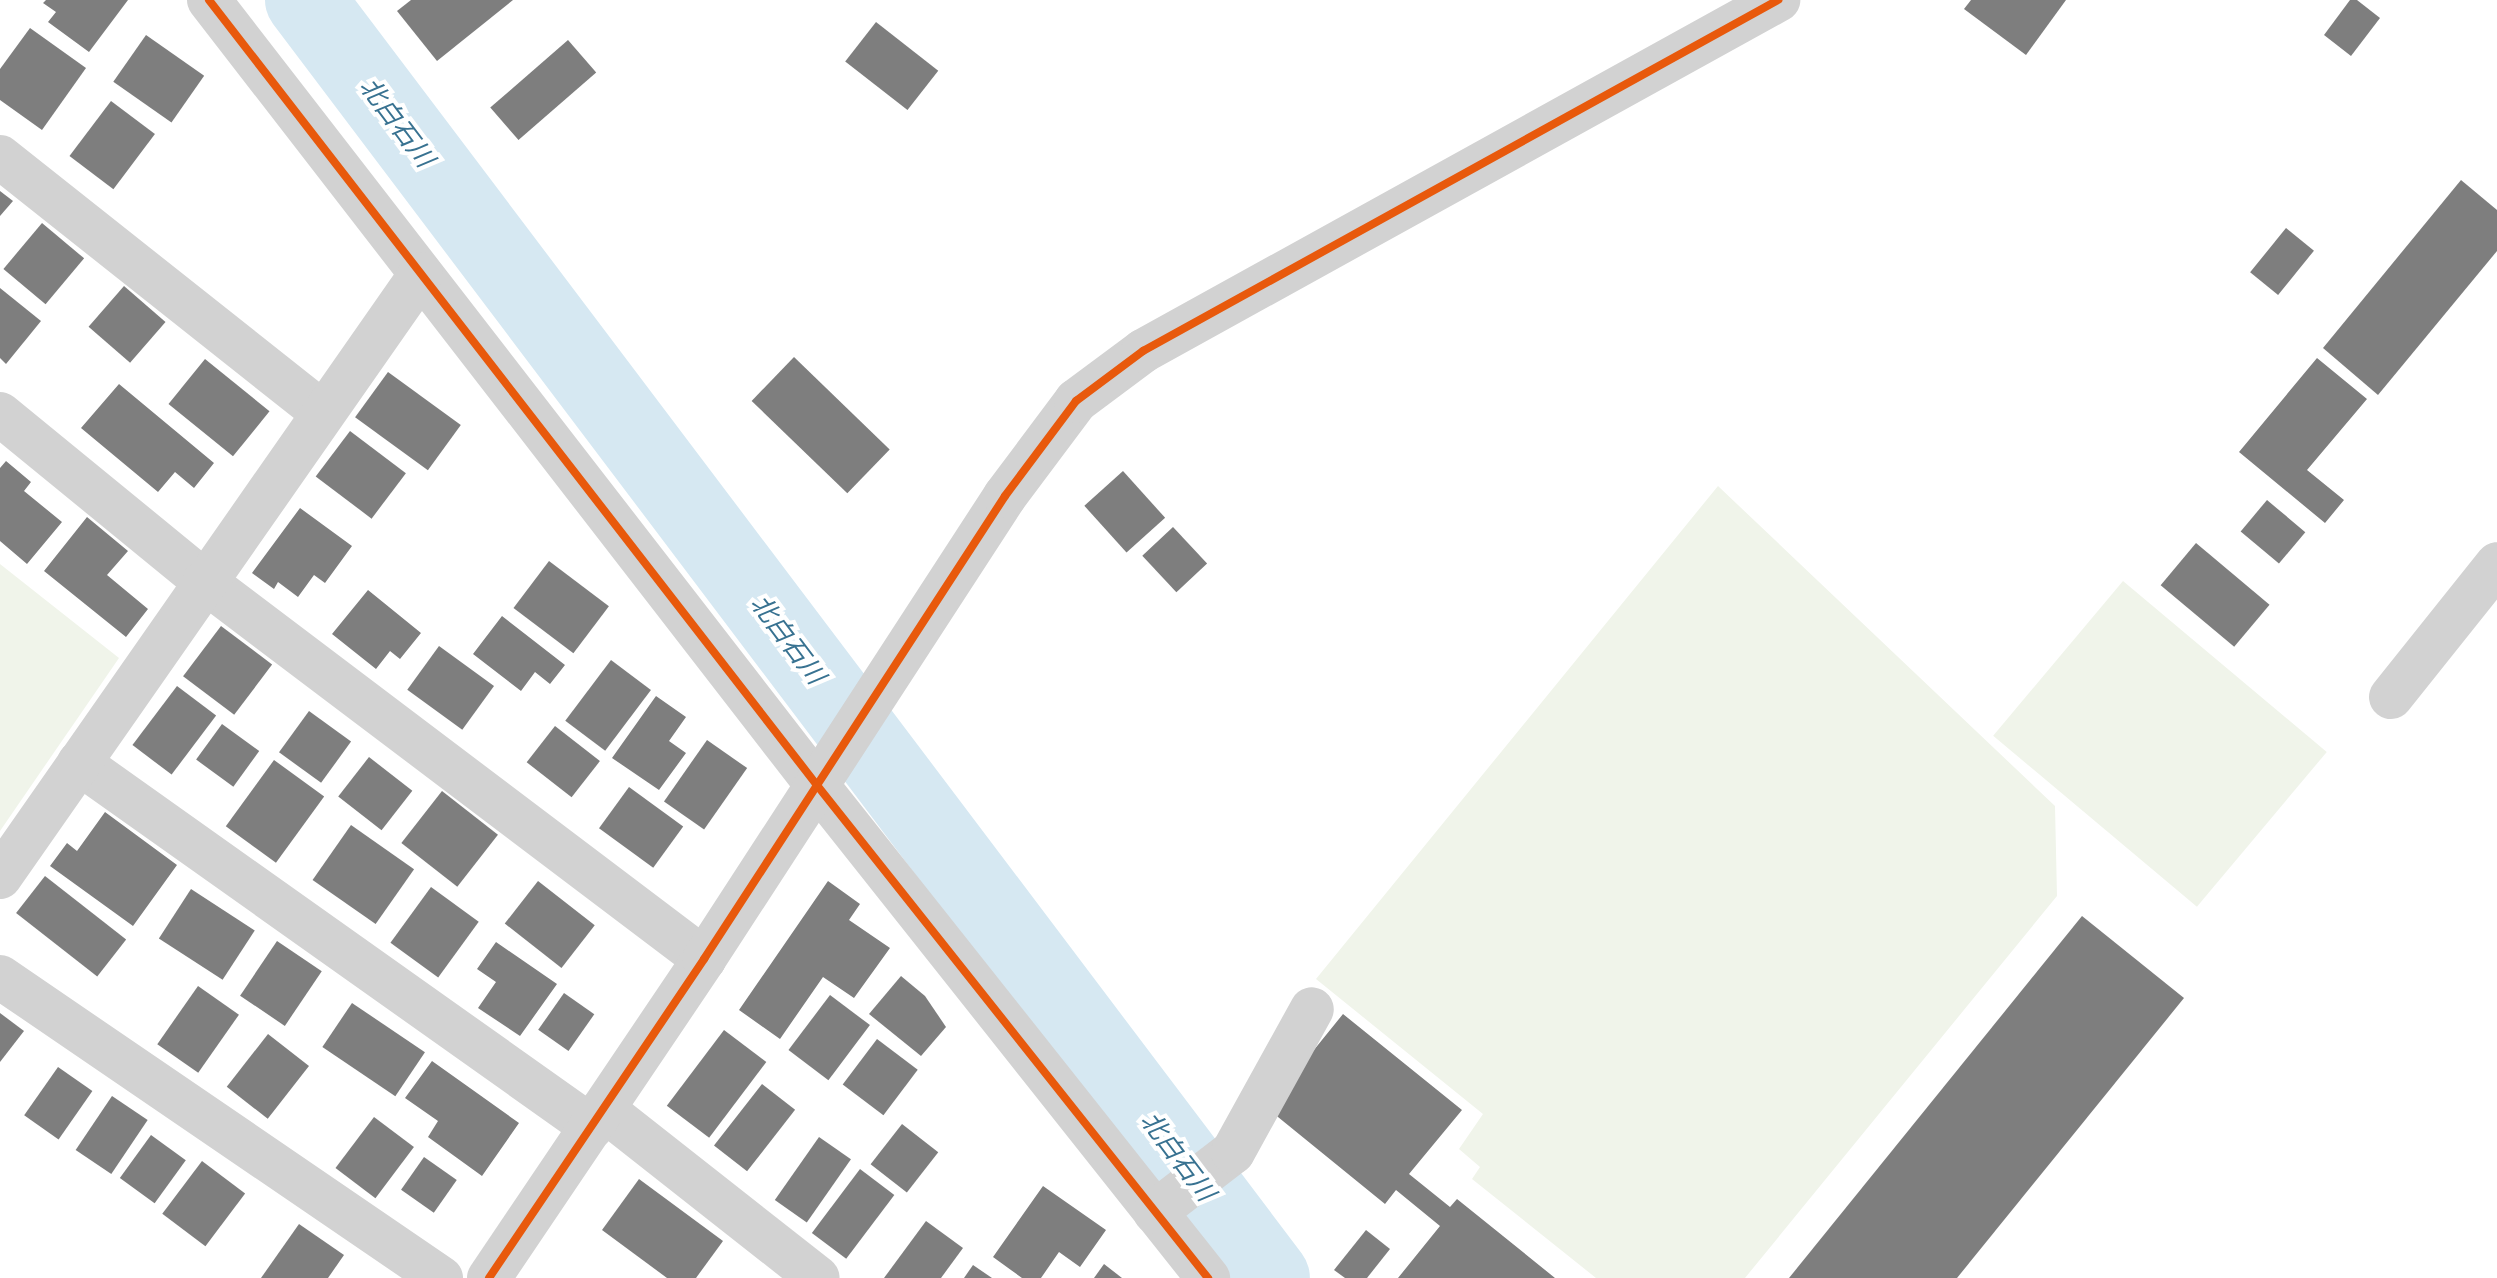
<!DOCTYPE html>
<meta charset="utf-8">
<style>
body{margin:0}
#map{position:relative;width:2497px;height:1278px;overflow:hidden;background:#fff;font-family:"Titillium Web","Noto Sans JP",sans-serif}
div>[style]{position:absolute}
.green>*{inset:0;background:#f0f4ea;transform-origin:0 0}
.river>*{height:80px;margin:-40px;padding:0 40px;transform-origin:40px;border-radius:40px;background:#d6e8f2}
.building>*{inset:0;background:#7e7e7e;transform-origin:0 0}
.minor>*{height:44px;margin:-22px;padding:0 22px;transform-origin:22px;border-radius:22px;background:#d2d2d2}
.cycleway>*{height:8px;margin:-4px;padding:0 4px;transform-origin:4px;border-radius:4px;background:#e8590c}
span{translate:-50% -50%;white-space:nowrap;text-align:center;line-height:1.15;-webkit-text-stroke:8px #fff;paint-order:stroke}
.water-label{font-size:26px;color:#387291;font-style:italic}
</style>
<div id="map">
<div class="green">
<i style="clip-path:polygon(1718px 486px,2055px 806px,2057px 896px,1745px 1278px,1596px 1278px,1472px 1179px,1480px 1167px,1459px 1149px,1483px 1114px,1316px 979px)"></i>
<i style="clip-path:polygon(0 564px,119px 658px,0 831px)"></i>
<i style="left:2123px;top:581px;width:266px;height:202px;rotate:40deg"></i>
</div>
<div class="river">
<i style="left:305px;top:0;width:1601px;rotate:52.94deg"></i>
</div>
<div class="building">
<i style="clip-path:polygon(46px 0,128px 0,89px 52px,48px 22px,56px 12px,43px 3px)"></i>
<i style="clip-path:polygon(411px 0,513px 0,437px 61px,397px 11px)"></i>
<i style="clip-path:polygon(1971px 0,2066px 0,2026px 55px,1964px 9px)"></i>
<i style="clip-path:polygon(2350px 0,2357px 0,2380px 18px,2351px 56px,2324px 35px)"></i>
<i style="left:876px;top:22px;width:79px;height:50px;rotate:38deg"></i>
<i style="clip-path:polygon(30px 28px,86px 68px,42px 130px,0 100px,0 69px)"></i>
<i style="left:146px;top:35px;width:71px;height:57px;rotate:35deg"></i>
<i style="left:568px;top:40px;width:43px;height:103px;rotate:49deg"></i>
<i style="left:111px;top:101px;width:55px;height:69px;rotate:37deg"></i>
<i style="clip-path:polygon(2461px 180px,2497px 210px,2497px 251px,2378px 395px,2323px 348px)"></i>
<i style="clip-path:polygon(0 191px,13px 201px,0 216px)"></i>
<i style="left:42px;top:223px;width:55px;height:60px;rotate:40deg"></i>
<i style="left:2286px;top:228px;width:36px;height:57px;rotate:39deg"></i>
<i style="left:124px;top:286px;width:55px;height:54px;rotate:41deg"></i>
<i style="clip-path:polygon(0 288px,41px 321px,6px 364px,0 358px)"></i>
<i style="left:794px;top:357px;width:133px;height:61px;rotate:44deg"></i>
<i style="clip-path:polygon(2317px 358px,2367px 399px,2307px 470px,2344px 500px,2325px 523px,2239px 452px)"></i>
<i style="left:205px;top:359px;width:83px;height:58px;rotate:39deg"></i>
<i style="left:388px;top:372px;width:90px;height:56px;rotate:36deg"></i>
<i style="clip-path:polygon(119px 384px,214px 463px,194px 488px,175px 472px,158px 492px,81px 428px)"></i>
<i style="left:350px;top:431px;width:70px;height:57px;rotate:37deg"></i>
<i style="clip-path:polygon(6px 461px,31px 482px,24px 491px,62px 522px,27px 564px,0 541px,0 468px)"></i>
<i style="left:1123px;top:471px;width:63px;height:52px;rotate:48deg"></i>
<i style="left:2267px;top:500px;width:50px;height:41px;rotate:40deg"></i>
<i style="clip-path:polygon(300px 508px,352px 546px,325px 583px,314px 575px,298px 597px,278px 582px,274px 589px,252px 573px)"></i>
<i style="clip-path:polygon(87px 517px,128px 551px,107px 575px,148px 609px,126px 637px,44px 571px)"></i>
<i style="left:1173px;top:527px;width:50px;height:42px;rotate:47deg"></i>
<i style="left:2196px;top:543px;width:96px;height:55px;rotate:40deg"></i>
<i style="left:549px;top:561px;width:75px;height:59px;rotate:37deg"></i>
<i style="clip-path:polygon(368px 590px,421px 633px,400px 659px,390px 651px,376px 669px,332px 634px)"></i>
<i style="clip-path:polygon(502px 616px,565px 665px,550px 684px,535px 672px,521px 691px,473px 654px)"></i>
<i style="left:221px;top:626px;width:64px;height:63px;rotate:37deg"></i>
<i style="left:439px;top:646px;width:68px;height:54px;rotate:36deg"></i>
<i style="left:611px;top:660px;width:50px;height:76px;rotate:37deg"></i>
<i style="left:177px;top:686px;width:49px;height:74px;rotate:37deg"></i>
<i style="clip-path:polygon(656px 696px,686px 717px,669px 741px,686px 753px,659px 790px,612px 758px)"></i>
<i style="left:309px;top:711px;width:52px;height:51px;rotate:36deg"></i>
<i style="left:222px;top:724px;width:46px;height:44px;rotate:36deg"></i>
<i style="left:555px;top:726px;width:57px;height:46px;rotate:38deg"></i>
<i style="left:707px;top:740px;width:49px;height:75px;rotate:35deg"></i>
<i style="left:369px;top:757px;width:55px;height:50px;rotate:38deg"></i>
<i style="left:274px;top:760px;width:62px;height:82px;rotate:36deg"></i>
<i style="left:629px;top:787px;width:67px;height:51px;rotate:36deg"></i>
<i style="left:442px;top:791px;width:71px;height:66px;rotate:38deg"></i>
<i style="clip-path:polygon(105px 812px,177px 865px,133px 926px,50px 866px,67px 843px,77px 851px)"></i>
<i style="left:351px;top:825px;width:77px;height:67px;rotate:35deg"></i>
<i style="left:45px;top:876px;width:103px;height:47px;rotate:38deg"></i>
<i style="left:538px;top:881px;width:72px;height:54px;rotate:38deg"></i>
<i style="clip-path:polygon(828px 881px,860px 904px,849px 920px,890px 948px,854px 998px,823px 977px,780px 1039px,739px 1010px)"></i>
<i style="left:431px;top:887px;width:59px;height:69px;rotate:36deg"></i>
<i style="left:191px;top:889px;width:76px;height:59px;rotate:33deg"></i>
<i style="clip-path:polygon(2082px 916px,2184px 998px,1957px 1278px,1789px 1278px)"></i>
<i style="left:277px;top:941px;width:54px;height:66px;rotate:34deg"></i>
<i style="clip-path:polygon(496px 942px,557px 984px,520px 1036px,478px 1008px,496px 982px,477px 969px)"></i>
<i style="clip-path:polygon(901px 976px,925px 996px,946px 1027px,921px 1056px,869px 1014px)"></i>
<i style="left:198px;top:986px;width:50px;height:71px;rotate:35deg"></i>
<i style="left:564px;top:993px;width:37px;height:45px;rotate:35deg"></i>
<i style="left:830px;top:995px;width:50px;height:69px;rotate:37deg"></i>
<i style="left:352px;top:1003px;width:88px;height:53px;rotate:34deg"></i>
<i style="clip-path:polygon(0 1013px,24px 1031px,0 1062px)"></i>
<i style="clip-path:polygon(1343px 1014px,1462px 1110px,1409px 1174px,1450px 1207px,1457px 1199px,1555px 1278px,1398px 1278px,1440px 1226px,1396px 1190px,1385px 1204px,1267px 1108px)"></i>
<i style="left:724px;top:1030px;width:53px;height:95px;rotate:37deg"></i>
<i style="left:268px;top:1034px;width:52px;height:67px;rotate:38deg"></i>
<i style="left:877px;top:1039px;width:51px;height:57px;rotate:37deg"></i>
<i style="clip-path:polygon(432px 1061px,519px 1123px,482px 1176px,428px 1137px,438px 1121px,405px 1098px)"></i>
<i style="left:58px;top:1067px;width:42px;height:59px;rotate:35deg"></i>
<i style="left:762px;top:1084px;width:42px;height:78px;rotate:38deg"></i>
<i style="left:112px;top:1096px;width:43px;height:65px;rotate:34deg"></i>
<i style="left:374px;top:1117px;width:50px;height:64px;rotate:37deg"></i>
<i style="left:902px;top:1124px;width:46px;height:51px;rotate:38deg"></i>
<i style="left:151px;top:1135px;width:43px;height:53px;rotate:36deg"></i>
<i style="left:819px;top:1137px;width:39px;height:77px;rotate:35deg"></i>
<i style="left:424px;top:1157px;width:40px;height:40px;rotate:35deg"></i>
<i style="left:202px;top:1161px;width:54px;height:66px;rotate:37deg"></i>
<i style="left:860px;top:1169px;width:43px;height:80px;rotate:37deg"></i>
<i style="clip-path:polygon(639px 1179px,723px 1241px,696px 1278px,667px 1278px,602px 1230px)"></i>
<i style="clip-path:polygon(1043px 1186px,1106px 1230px,1080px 1267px,1059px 1252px,1041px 1278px,1022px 1278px,993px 1257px)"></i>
<i style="clip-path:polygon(926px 1221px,963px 1248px,941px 1278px,884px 1278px)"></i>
<i style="clip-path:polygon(299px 1224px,344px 1255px,328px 1278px,261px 1278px)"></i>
<i style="clip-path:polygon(1366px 1230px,1390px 1249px,1367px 1278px,1345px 1278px,1334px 1270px)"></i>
<i style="clip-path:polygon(1104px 1264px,1122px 1278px,1094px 1278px)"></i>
<i style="clip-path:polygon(973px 1265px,992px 1278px,964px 1278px)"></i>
</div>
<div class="minor">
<i style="left:209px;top:0;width:992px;rotate:52.25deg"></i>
<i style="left:816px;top:784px;width:631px;rotate:51.57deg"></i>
<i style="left:0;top:157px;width:411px;rotate:38.4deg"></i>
<i style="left:0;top:414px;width:264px;rotate:39.3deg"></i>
<i style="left:204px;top:581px;width:627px;rotate:37.09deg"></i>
<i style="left:2391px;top:697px;width:170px;rotate:-51.4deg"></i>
<i style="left:79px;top:763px;width:629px;rotate:35.36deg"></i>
<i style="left:0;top:877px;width:735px;rotate:-55.08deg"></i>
<i style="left:0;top:977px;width:534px;rotate:34.32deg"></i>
<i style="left:603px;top:1109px;width:273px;rotate:38.2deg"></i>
<i style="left:1155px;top:1212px;width:98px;rotate:-37.6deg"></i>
<i style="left:1233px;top:1152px;width:163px;rotate:-61.1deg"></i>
<i style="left:489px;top:1278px;width:385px;rotate:-56deg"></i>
<i style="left:704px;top:959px;width:552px;rotate:-56.97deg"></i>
<i style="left:1005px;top:496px;width:119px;rotate:-53.2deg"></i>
<i style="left:1076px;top:401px;width:84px;rotate:-36.7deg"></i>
<i style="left:1143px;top:351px;width:726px;rotate:-28.93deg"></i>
</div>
<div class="cycleway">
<i style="left:209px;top:0;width:992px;rotate:52.25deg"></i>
<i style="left:816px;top:784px;width:631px;rotate:51.57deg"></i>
<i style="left:489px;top:1278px;width:385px;rotate:-56deg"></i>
<i style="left:704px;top:959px;width:552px;rotate:-56.97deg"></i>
<i style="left:1005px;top:496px;width:119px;rotate:-53.2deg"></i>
<i style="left:1076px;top:401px;width:84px;rotate:-36.7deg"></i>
<i style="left:1143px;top:351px;width:726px;rotate:-28.93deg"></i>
</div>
<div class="water-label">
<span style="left:397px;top:122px;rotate:53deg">北白石川</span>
<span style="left:788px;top:639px;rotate:53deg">北白石川</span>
<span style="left:1178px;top:1156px;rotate:53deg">北白石川</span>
</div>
</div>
